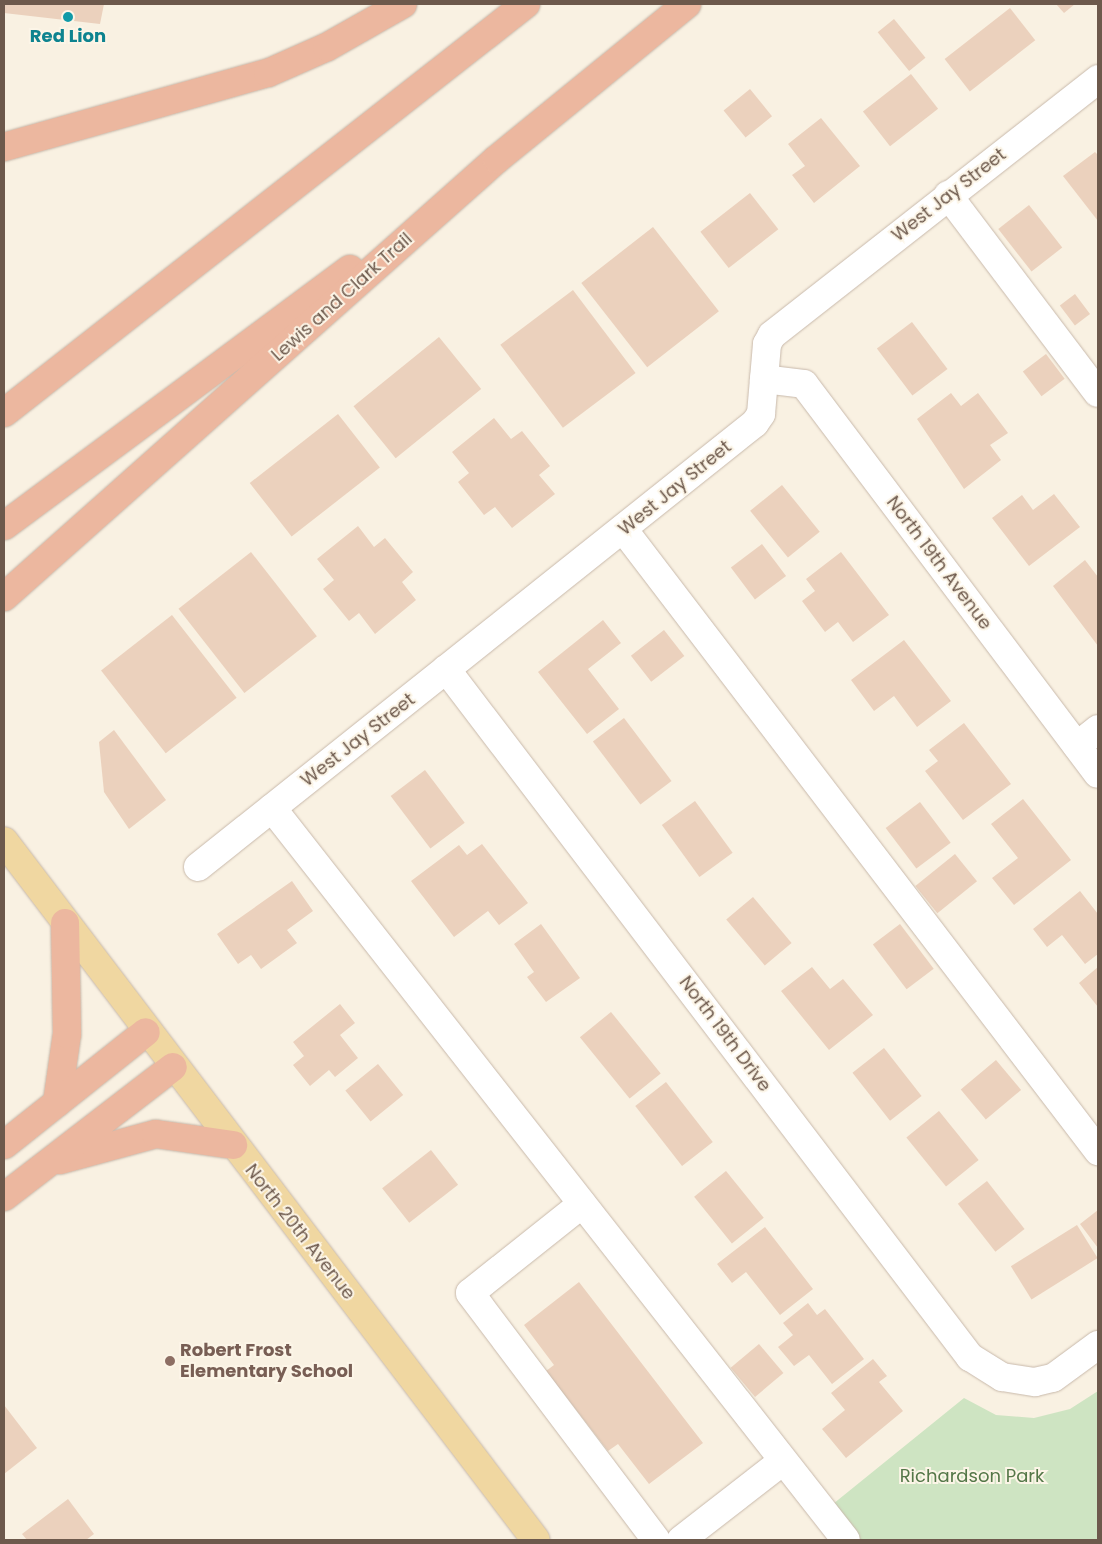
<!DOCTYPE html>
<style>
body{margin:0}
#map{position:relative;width:1102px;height:1544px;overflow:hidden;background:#f9f1e2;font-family:Poppins,sans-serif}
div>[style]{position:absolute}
.green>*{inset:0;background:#cee4c2}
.building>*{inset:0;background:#ebd1bd;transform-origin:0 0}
.roads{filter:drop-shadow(0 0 1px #c8b9ab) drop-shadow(0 0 1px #c8b9ab)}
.minor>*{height:28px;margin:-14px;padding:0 14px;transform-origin:14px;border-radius:14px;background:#fff}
.major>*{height:28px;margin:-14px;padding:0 14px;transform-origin:14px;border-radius:14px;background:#f0d7a1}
.highway>*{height:28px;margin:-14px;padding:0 14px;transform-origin:14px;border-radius:14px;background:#ecb79f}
.dots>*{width:14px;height:14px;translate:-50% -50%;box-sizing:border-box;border:2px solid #fcf5e7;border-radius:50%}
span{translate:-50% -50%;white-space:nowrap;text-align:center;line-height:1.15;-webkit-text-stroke:4px #fcf5e7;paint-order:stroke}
.culture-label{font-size:18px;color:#0d838f;font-weight:700}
.street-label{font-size:18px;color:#6d594c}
.education-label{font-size:18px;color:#785e54;font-weight:700}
.left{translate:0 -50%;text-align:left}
.park-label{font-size:18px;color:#547748}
.frame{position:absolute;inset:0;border:5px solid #6d594c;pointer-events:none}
</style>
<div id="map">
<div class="green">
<i style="clip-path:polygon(1098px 1391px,1098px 1540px,861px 1540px,833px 1504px,964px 1398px,996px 1415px,1034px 1418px,1070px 1409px)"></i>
</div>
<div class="building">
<i style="clip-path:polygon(4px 4px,104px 4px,100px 24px,4px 13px)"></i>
<i style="clip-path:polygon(1056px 4px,1075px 4px,1064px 13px)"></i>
<i style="left:1010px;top:8px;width:41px;height:83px;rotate:52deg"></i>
<i style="left:894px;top:19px;width:50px;height:21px;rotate:51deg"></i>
<i style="left:911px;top:74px;width:44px;height:61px;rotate:52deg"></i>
<i style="left:750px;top:89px;width:35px;height:34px;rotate:51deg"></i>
<i style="clip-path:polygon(821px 118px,860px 166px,814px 203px,792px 175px,805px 166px,788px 144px)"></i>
<i style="clip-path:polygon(1095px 152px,1098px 155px,1098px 221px,1063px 176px)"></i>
<i style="left:750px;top:193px;width:46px;height:63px;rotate:52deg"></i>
<i style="left:1029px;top:205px;width:54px;height:39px;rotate:52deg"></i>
<i style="left:653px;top:227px;width:107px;height:91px;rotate:52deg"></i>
<i style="left:573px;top:290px;width:104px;height:91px;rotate:53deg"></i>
<i style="left:1075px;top:294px;width:25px;height:19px;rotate:53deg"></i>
<i style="left:912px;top:322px;width:59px;height:44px;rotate:53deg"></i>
<i style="left:439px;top:337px;width:67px;height:110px;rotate:51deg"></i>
<i style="left:1046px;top:354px;width:31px;height:29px;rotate:53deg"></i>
<i style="clip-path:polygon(951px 393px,961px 406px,978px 393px,1008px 433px,990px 445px,1001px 460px,964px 489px,917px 419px)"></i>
<i style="left:338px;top:414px;width:68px;height:112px;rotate:52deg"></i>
<i style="clip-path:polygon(494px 418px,511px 439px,522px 431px,550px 466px,539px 475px,555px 494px,512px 528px,495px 507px,484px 515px,458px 482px,469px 473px,452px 452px)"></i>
<i style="left:782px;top:485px;width:60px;height:41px;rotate:51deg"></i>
<i style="clip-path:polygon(1054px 494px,1080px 527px,1029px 566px,992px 518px,1022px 495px,1033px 510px)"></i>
<i style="clip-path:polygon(358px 526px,374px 547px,385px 538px,413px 572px,402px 582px,416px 600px,375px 634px,359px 613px,349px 621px,323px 589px,334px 580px,317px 559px)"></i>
<i style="left:762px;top:544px;width:40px;height:39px;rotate:53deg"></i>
<i style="left:251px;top:552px;width:107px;height:92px;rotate:52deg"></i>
<i style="clip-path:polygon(841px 552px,889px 615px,853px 642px,838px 622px,825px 632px,802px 601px,815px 591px,806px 579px)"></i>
<i style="clip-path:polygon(1085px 560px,1098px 577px,1098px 646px,1053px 586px)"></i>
<i style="left:172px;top:615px;width:105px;height:90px;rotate:52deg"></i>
<i style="clip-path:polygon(603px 620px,621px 643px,588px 669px,619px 709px,587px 734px,538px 672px)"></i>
<i style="left:664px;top:630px;width:33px;height:42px;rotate:52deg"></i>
<i style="clip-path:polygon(904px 640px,951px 701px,917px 727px,894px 696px,874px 711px,851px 680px)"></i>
<i style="left:624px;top:718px;width:79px;height:39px;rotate:53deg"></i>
<i style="clip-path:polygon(964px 723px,1011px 784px,963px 820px,925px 771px,938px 761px,929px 750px)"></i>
<i style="clip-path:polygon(114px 730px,166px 800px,129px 829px,104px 792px,99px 742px)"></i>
<i style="left:425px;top:770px;width:66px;height:43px;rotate:53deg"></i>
<i style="clip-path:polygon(1023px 799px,1071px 860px,1014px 905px,992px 878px,1018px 858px,991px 824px)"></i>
<i style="left:695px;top:801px;width:64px;height:41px;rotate:54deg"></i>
<i style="left:920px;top:802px;width:51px;height:43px;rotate:53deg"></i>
<i style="clip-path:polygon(482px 844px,528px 903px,499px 925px,488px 911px,454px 937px,411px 881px,459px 845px,467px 855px)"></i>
<i style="left:955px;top:854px;width:35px;height:51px;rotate:51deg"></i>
<i style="clip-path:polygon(292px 881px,313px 911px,287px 930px,297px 943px,261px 969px,251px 955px,238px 964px,217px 934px)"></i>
<i style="clip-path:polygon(1080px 891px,1098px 914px,1098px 954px,1085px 964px,1062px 935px,1047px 947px,1033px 929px)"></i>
<i style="left:753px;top:897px;width:60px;height:35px;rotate:50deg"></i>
<i style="clip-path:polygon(541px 924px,580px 978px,546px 1002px,527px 977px,534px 972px,514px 944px)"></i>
<i style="left:900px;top:924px;width:56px;height:34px;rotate:53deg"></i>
<i style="clip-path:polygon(812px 967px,830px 989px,843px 979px,873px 1015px,829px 1050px,781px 991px)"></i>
<i style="clip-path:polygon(1098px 967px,1098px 1007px,1079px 983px)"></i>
<i style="clip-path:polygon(340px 1004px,355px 1023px,340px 1035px,358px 1058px,335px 1077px,329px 1070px,310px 1086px,293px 1065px,304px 1056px,293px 1042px)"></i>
<i style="left:611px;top:1012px;width:79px;height:40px;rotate:51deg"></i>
<i style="left:884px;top:1048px;width:61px;height:40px;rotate:52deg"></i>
<i style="left:996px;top:1060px;width:39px;height:46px;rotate:50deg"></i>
<i style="left:378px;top:1064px;width:40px;height:42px;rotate:51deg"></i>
<i style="left:666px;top:1082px;width:76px;height:39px;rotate:52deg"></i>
<i style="left:939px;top:1111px;width:63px;height:42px;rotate:51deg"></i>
<i style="left:431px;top:1150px;width:44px;height:62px;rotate:52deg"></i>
<i style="left:726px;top:1171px;width:60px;height:41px;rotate:51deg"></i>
<i style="left:987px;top:1181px;width:61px;height:37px;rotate:52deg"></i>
<i style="clip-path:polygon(1098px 1210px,1098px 1248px,1080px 1224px)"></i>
<i style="left:1077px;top:1225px;width:39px;height:78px;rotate:58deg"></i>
<i style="clip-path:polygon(765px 1227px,813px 1289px,780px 1315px,746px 1272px,732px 1283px,717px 1264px)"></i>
<i style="clip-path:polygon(579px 1282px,703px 1443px,649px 1484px,618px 1444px,608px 1451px,546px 1371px,554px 1365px,524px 1325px)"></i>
<i style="clip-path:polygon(808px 1303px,817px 1315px,825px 1309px,864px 1359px,832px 1384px,809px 1355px,794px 1366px,778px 1347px,793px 1335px,783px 1323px)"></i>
<i style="left:759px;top:1344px;width:38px;height:37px;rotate:50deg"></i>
<i style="clip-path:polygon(873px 1359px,887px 1376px,879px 1382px,903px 1411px,846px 1458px,822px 1429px,845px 1410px,831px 1393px)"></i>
<i style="clip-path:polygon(4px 1405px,37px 1448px,4px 1474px)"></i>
<i style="clip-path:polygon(68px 1499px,94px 1534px,86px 1540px,27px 1540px,22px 1534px)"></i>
</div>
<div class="roads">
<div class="minor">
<i style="left:948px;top:195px;width:248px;rotate:52.9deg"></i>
<i style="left:764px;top:379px;width:40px;rotate:7.1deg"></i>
<i style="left:804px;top:384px;width:488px;rotate:53deg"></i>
<i style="left:623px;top:529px;width:783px;rotate:52.63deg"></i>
<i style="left:446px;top:669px;width:865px;rotate:52.71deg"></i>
<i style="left:970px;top:1357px;width:38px;rotate:32deg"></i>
<i style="left:1002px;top:1377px;width:33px;rotate:9deg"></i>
<i style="left:1035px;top:1382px;width:18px;rotate:-13deg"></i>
<i style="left:1053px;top:1378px;width:56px;rotate:-36.3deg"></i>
<i style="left:1077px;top:746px;width:27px;rotate:-39deg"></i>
<i style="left:272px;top:808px;width:930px;rotate:51.9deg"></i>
<i style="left:198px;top:867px;width:712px;rotate:-38.56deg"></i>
<i style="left:755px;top:423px;width:11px;rotate:-56deg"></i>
<i style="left:761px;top:414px;width:70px;rotate:-85.1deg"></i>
<i style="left:767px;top:344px;width:10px;rotate:-61deg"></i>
<i style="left:772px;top:335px;width:415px;rotate:-38.1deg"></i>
<i style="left:582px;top:1204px;width:143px;rotate:141.5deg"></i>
<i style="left:470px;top:1293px;width:309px;rotate:53deg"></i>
<i style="left:681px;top:1540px;width:129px;rotate:-37.8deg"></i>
</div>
<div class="major">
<i style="left:4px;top:841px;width:878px;rotate:52.73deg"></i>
</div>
<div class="highway">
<i style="left:4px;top:147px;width:274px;rotate:-15.7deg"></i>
<i style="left:268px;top:73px;width:64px;rotate:-23.8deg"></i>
<i style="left:327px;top:47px;width:87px;rotate:-29.5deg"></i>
<i style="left:4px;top:413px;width:663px;rotate:-38.08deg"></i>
<i style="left:4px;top:526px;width:431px;rotate:-36.6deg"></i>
<i style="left:4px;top:597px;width:659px;rotate:-41.62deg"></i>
<i style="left:497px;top:159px;width:245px;rotate:-39.2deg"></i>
<i style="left:57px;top:1103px;width:70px;rotate:-81.8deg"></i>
<i style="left:67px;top:1034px;width:111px;rotate:-91deg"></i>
<i style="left:4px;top:1145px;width:181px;rotate:-38.5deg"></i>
<i style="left:60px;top:1160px;width:99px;rotate:-15.2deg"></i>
<i style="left:156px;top:1134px;width:78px;rotate:8.1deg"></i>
<i style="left:4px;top:1197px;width:213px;rotate:-37.6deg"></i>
</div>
</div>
<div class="dots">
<i style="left:68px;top:17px;background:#0f9aa8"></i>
<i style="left:170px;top:1361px;background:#8d6e63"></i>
</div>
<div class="culture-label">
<span style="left:68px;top:36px">Red Lion</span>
</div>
<div class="street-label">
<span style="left:949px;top:195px;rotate:-38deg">West Jay Street</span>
<span style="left:342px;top:297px;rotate:-42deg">Lewis and Clark Trail</span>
<span style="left:675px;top:488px;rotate:-39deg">West Jay Street</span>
<span style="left:939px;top:563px;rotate:53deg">North 19th Avenue</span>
<span style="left:358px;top:740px;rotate:-38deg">West Jay Street</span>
<span style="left:725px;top:1034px;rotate:53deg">North 19th Drive</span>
<span style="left:300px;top:1232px;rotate:52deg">North 20th Avenue</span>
</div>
<div class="education-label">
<span class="left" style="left:180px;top:1361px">Robert Frost<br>Elementary School</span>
</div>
<div class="park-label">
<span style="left:972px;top:1476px">Richardson Park</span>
</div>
<div class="frame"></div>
</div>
